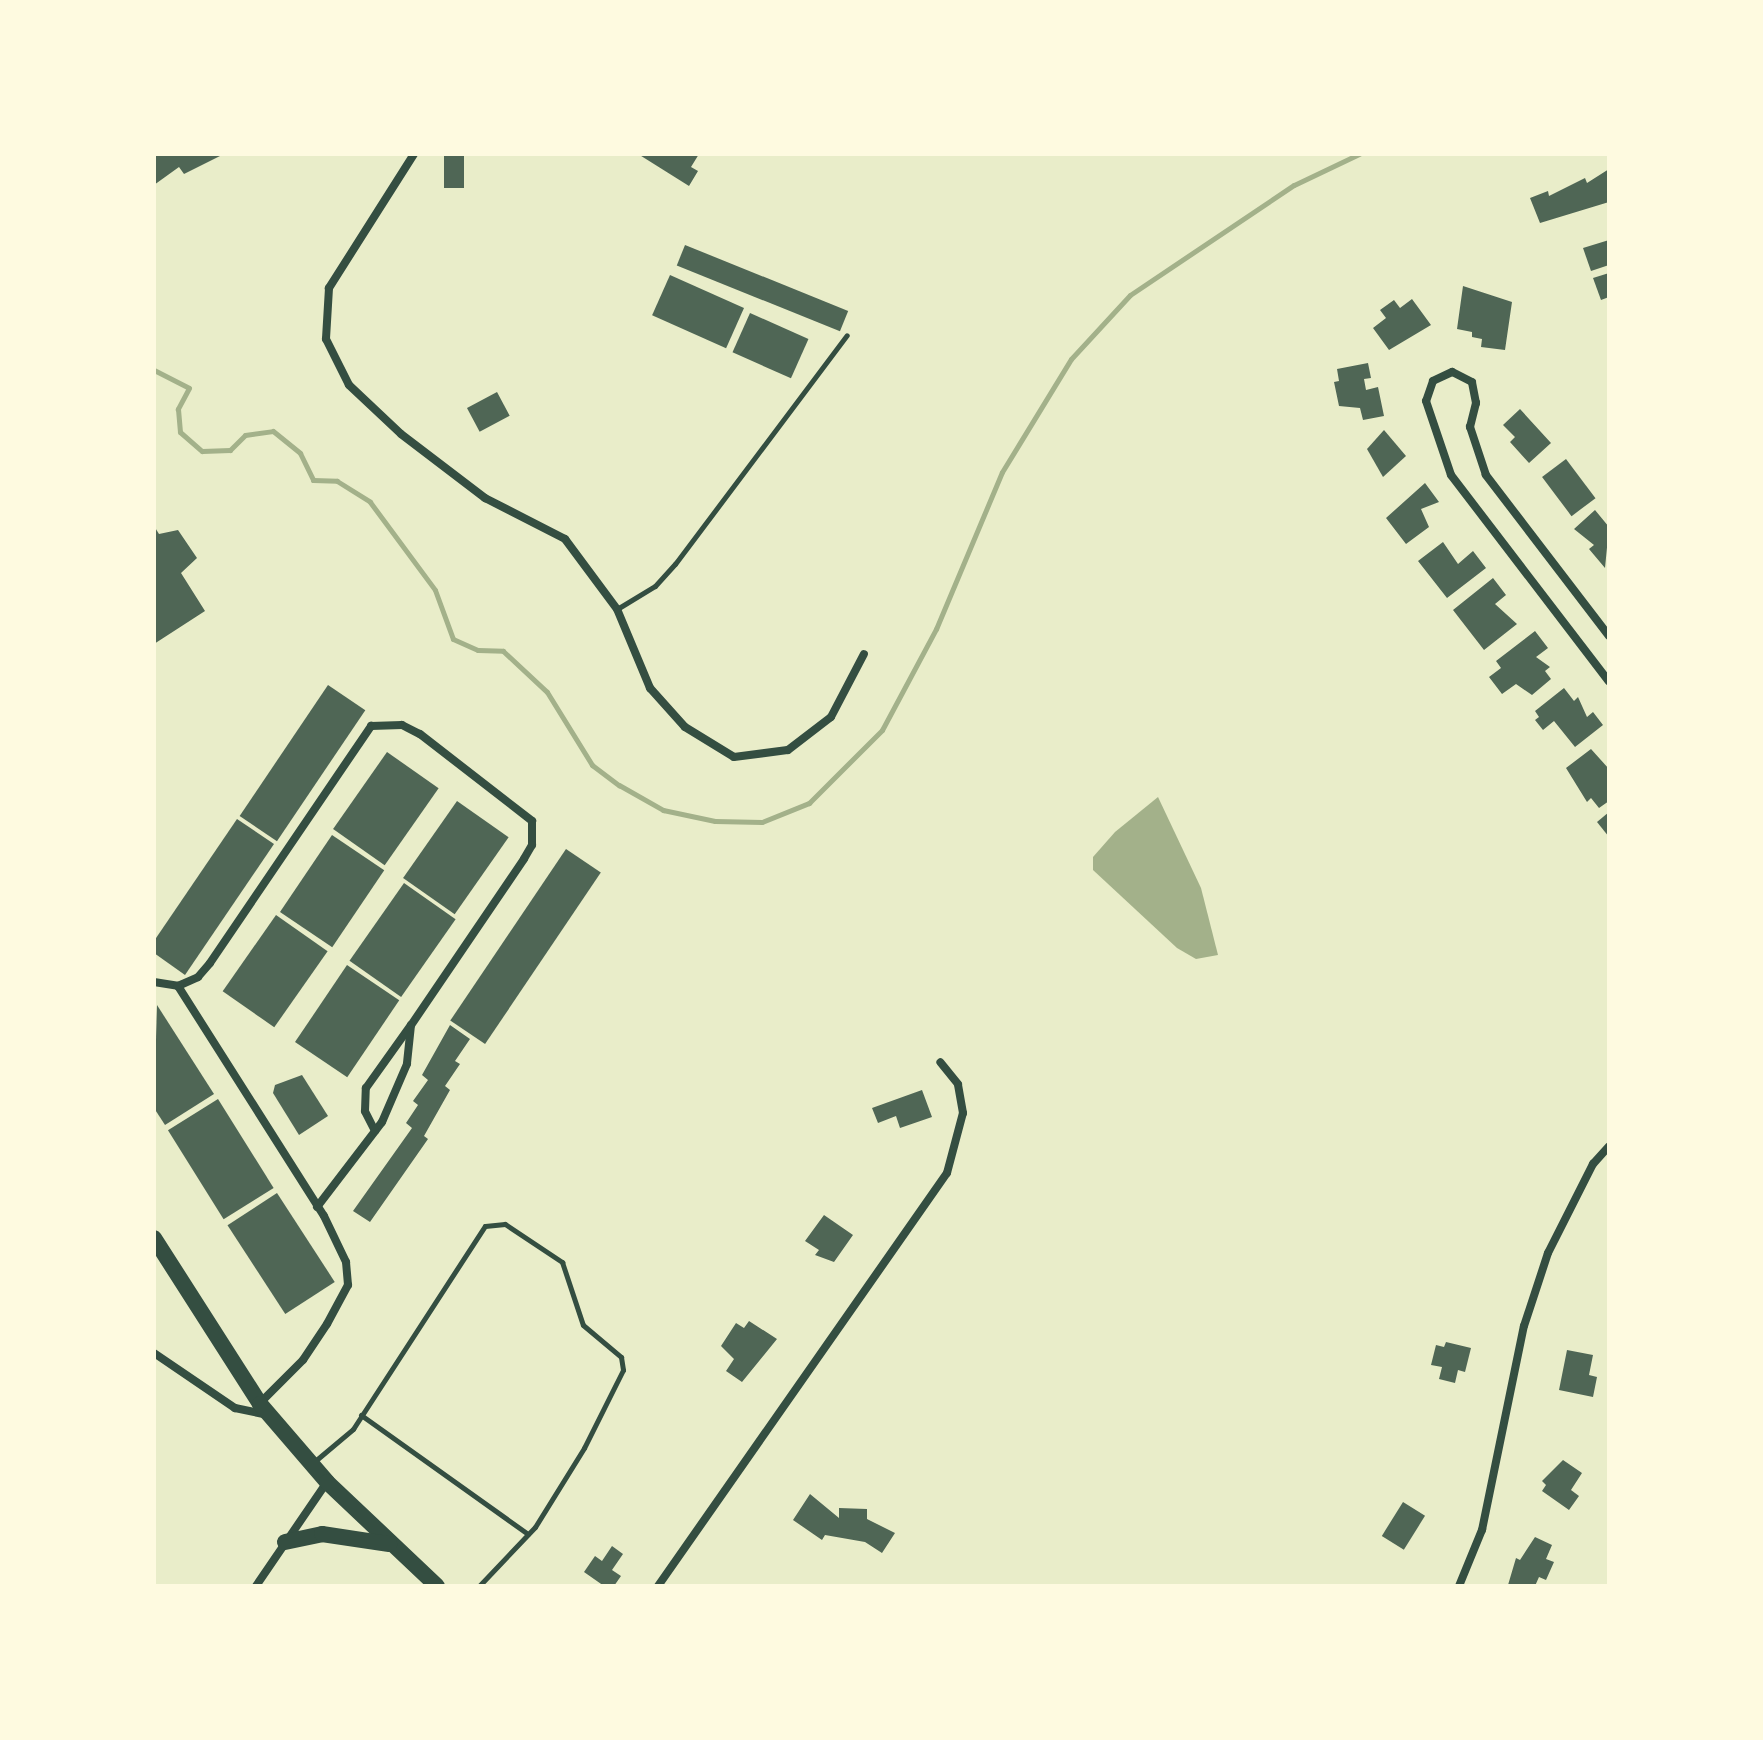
<!DOCTYPE html>
<style>
body{margin:0}
#map{position:relative;width:1763px;height:1740px;overflow:hidden;background:#e9edc9;font-family:Commissioner,sans-serif}
div>[style]{position:absolute}
.water>*{inset:0;background:#a3b18a}
.stream>*{height:5px;margin:-2.5px;padding:0 2.5px;transform-origin:2.5px;border-radius:2.5px;background:#a3b18a}
.building>*{inset:0;background:#4f6655;transform-origin:0 0}
.service>*{height:5px;margin:-2.5px;padding:0 2.5px;transform-origin:2.5px;border-radius:2.5px;background:#344e41}
.minor>*{height:8px;margin:-4px;padding:0 4px;transform-origin:4px;border-radius:4px;background:#344e41}
.primary>*{height:16px;margin:-8px;padding:0 8px;transform-origin:8px;border-radius:8px;background:#344e41}
span{translate:-50% -50%;white-space:nowrap;text-align:center;line-height:1.15;-webkit-text-stroke:8px #fefae0;paint-order:stroke}
.frame{position:absolute;inset:0;border:156px solid #fefae0;pointer-events:none}
</style>
<div id="map">
<div class="water">
<i style="clip-path:polygon(1158px 797px,1201px 888px,1218px 955px,1196px 959px,1177px 948px,1093px 870px,1093px 857px,1115px 832px)"></i>
</div>
<div class="stream">
<i style="left:154px;top:370px;width:39px;rotate:27deg"></i>
<i style="left:189px;top:388px;width:24px;rotate:118deg"></i>
<i style="left:178px;top:409px;width:23px;rotate:85deg"></i>
<i style="left:180px;top:432px;width:29px;rotate:41deg"></i>
<i style="left:202px;top:451px;width:28px;rotate:-2deg"></i>
<i style="left:230px;top:450px;width:21px;rotate:-45deg"></i>
<i style="left:245px;top:435px;width:28px;rotate:-8deg"></i>
<i style="left:273px;top:431px;width:35px;rotate:39deg"></i>
<i style="left:300px;top:453px;width:30px;rotate:64deg"></i>
<i style="left:313px;top:480px;width:24px;rotate:2deg"></i>
<i style="left:337px;top:481px;width:39px;rotate:32deg"></i>
<i style="left:370px;top:502px;width:109px;rotate:53.5deg"></i>
<i style="left:435px;top:590px;width:52px;rotate:69.8deg"></i>
<i style="left:453px;top:639px;width:27px;rotate:24deg"></i>
<i style="left:478px;top:650px;width:25px;rotate:2deg"></i>
<i style="left:503px;top:651px;width:60px;rotate:43deg"></i>
<i style="left:547px;top:692px;width:86px;rotate:58.3deg"></i>
<i style="left:592px;top:765px;width:34px;rotate:37deg"></i>
<i style="left:619px;top:785px;width:51px;rotate:29.6deg"></i>
<i style="left:663px;top:810px;width:53px;rotate:11.9deg"></i>
<i style="left:715px;top:821px;width:47px;rotate:1.2deg"></i>
<i style="left:762px;top:822px;width:51px;rotate:-22deg"></i>
<i style="left:809px;top:803px;width:103px;rotate:-45deg"></i>
<i style="left:882px;top:730px;width:115px;rotate:-61.9deg"></i>
<i style="left:936px;top:629px;width:170px;rotate:-67.2deg"></i>
<i style="left:1002px;top:472px;width:132px;rotate:-58.6deg"></i>
<i style="left:1071px;top:359px;width:87px;rotate:-47.3deg"></i>
<i style="left:1130px;top:295px;width:197px;rotate:-33.9deg"></i>
<i style="left:1294px;top:185px;width:72px;rotate:-25.5deg"></i>
</div>
<div class="building">
<i style="clip-path:polygon(154px 154px,224px 154px,184px 174px,179px 167px,154px 185px)"></i>
<i style="left:444px;top:154px;width:20px;height:34px"></i>
<i style="clip-path:polygon(638px 154px,699px 154px,691px 167px,698px 171px,689px 186px)"></i>
<i style="clip-path:polygon(1609px 169px,1609px 202px,1540px 223px,1530px 198px,1548px 191px,1549px 196px,1585px 178px,1587px 183px)"></i>
<i style="clip-path:polygon(1609px 240px,1609px 265px,1591px 271px,1583px 248px)"></i>
<i style="left:685px;top:245px;width:176px;height:22px;rotate:22deg"></i>
<i style="clip-path:polygon(1609px 273px,1609px 297px,1601px 300px,1593px 278px)"></i>
<i style="left:670px;top:275px;width:81px;height:44px;rotate:24deg"></i>
<i style="clip-path:polygon(1463px 286px,1512px 302px,1505px 350px,1481px 347px,1482px 339px,1472px 337px,1472px 332px,1457px 329px)"></i>
<i style="clip-path:polygon(1412px 299px,1431px 325px,1389px 350px,1373px 328px,1386px 318px,1380px 310px,1394px 300px,1400px 308px)"></i>
<i style="left:750px;top:313px;width:64px;height:43px;rotate:24deg"></i>
<i style="clip-path:polygon(1368px 363px,1371px 378px,1364px 379px,1366px 390px,1378px 387px,1384px 416px,1363px 420px,1360px 408px,1339px 406px,1334px 382px,1339px 381px,1337px 369px)"></i>
<i style="left:497px;top:392px;width:27px;height:34px;rotate:62deg"></i>
<i style="clip-path:polygon(1520px 409px,1551px 443px,1529px 463px,1510px 442px,1515px 437px,1503px 425px)"></i>
<i style="clip-path:polygon(1384px 430px,1406px 456px,1383px 477px,1367px 449px)"></i>
<i style="left:1566px;top:459px;width:49px;height:30px;rotate:53deg"></i>
<i style="clip-path:polygon(1425px 483px,1439px 502px,1421px 509px,1429px 527px,1406px 544px,1386px 518px)"></i>
<i style="clip-path:polygon(1595px 510px,1609px 527px,1605px 568px,1589px 549px,1594px 545px,1574px 529px)"></i>
<i style="clip-path:polygon(154px 526px,159px 534px,178px 530px,197px 558px,181px 573px,205px 611px,154px 644px)"></i>
<i style="clip-path:polygon(1443px 542px,1458px 564px,1473px 551px,1486px 568px,1447px 598px,1418px 561px)"></i>
<i style="clip-path:polygon(1493px 578px,1506px 595px,1495px 604px,1517px 624px,1484px 650px,1453px 610px)"></i>
<i style="clip-path:polygon(1535px 631px,1548px 648px,1536px 657px,1550px 667px,1545px 671px,1551px 679px,1532px 695px,1516px 684px,1502px 694px,1489px 677px,1501px 668px,1496px 661px)"></i>
<i style="left:328px;top:685px;width:45px;height:158px;rotate:34deg"></i>
<i style="clip-path:polygon(1564px 688px,1574px 701px,1578px 697px,1587px 717px,1593px 712px,1603px 725px,1575px 747px,1554px 721px,1543px 730px,1535px 720px,1539px 717px,1535px 711px)"></i>
<i style="clip-path:polygon(1591px 749px,1609px 769px,1609px 801px,1599px 808px,1591px 798px,1587px 802px,1566px 768px)"></i>
<i style="left:387px;top:752px;width:63px;height:94px;rotate:35deg"></i>
<i style="left:457px;top:801px;width:63px;height:94px;rotate:35deg"></i>
<i style="clip-path:polygon(1609px 812px,1609px 837px,1597px 822px)"></i>
<i style="clip-path:polygon(237px 819px,274px 844px,185px 975px,154px 953px,154px 941px)"></i>
<i style="left:332px;top:835px;width:63px;height:93px;rotate:34deg"></i>
<i style="left:566px;top:849px;width:42px;height:207px;rotate:34deg"></i>
<i style="left:404px;top:883px;width:63px;height:95px;rotate:35deg"></i>
<i style="left:276px;top:915px;width:63px;height:93px;rotate:35deg"></i>
<i style="left:347px;top:965px;width:63px;height:93px;rotate:34deg"></i>
<i style="clip-path:polygon(157px 1005px,214px 1094px,165px 1125px,154px 1108px)"></i>
<i style="clip-path:polygon(450px 1025px,470px 1039px,455px 1061px,460px 1064px,445px 1086px,450px 1090px,424px 1136px,428px 1139px,370px 1222px,353px 1211px,412px 1128px,406px 1123px,418px 1105px,413px 1101px,428px 1080px,422px 1075px)"></i>
<i style="clip-path:polygon(302px 1075px,328px 1116px,299px 1135px,273px 1093px,275px 1085px)"></i>
<i style="clip-path:polygon(922px 1090px,932px 1117px,900px 1128px,896px 1116px,878px 1123px,872px 1108px)"></i>
<i style="left:218px;top:1099px;width:105px;height:59px;rotate:58deg"></i>
<i style="left:277px;top:1193px;width:106px;height:59px;rotate:57deg"></i>
<i style="clip-path:polygon(824px 1215px,853px 1235px,834px 1262px,815px 1255px,819px 1250px,805px 1241px)"></i>
<i style="clip-path:polygon(749px 1321px,777px 1339px,742px 1382px,726px 1371px,734px 1359px,721px 1346px,736px 1323px,744px 1328px)"></i>
<i style="clip-path:polygon(1446px 1342px,1471px 1348px,1465px 1372px,1458px 1370px,1455px 1383px,1439px 1379px,1442px 1367px,1431px 1365px,1436px 1345px,1444px 1347px)"></i>
<i style="clip-path:polygon(1567px 1350px,1593px 1355px,1589px 1375px,1597px 1377px,1593px 1397px,1559px 1390px)"></i>
<i style="clip-path:polygon(1563px 1460px,1582px 1473px,1571px 1490px,1579px 1496px,1569px 1510px,1542px 1491px,1546px 1485px,1542px 1481px)"></i>
<i style="clip-path:polygon(810px 1494px,839px 1518px,839px 1508px,867px 1509px,867px 1519px,895px 1533px,882px 1553px,865px 1542px,825px 1535px,822px 1540px,793px 1520px)"></i>
<i style="left:1403px;top:1502px;width:26px;height:40px;rotate:32deg"></i>
<i style="clip-path:polygon(1535px 1537px,1552px 1545px,1546px 1559px,1554px 1562px,1546px 1580px,1539px 1577px,1535px 1586px,1508px 1585px,1516px 1558px,1520px 1560px)"></i>
<i style="clip-path:polygon(612px 1546px,623px 1554px,612px 1570px,621px 1576px,614px 1586px,604px 1586px,584px 1572px,595px 1556px,602px 1561px)"></i>
</div>
<div class="service">
<i style="left:617px;top:609px;width:44px;rotate:-31.2deg"></i>
<i style="left:655px;top:586px;width:30px;rotate:-48deg"></i>
<i style="left:675px;top:564px;width:286px;rotate:-53.1deg"></i>
<i style="left:361px;top:1415px;width:205px;rotate:35.5deg"></i>
<i style="left:315px;top:1461px;width:50px;rotate:-40.1deg"></i>
<i style="left:353px;top:1429px;width:242px;rotate:-57deg"></i>
<i style="left:485px;top:1226px;width:20px;rotate:-6deg"></i>
<i style="left:505px;top:1224px;width:69px;rotate:33.7deg"></i>
<i style="left:562px;top:1262px;width:66px;rotate:71.6deg"></i>
<i style="left:583px;top:1325px;width:50px;rotate:40.1deg"></i>
<i style="left:621px;top:1357px;width:13px;rotate:81deg"></i>
<i style="left:623px;top:1370px;width:87px;rotate:116.6deg"></i>
<i style="left:584px;top:1448px;width:93px;rotate:121.8deg"></i>
<i style="left:535px;top:1527px;width:81px;rotate:133.5deg"></i>
</div>
<div class="minor">
<i style="left:414px;top:154px;width:159px;rotate:122.4deg"></i>
<i style="left:329px;top:288px;width:51px;rotate:93.4deg"></i>
<i style="left:326px;top:339px;width:51px;rotate:63.4deg"></i>
<i style="left:349px;top:385px;width:71px;rotate:43.3deg"></i>
<i style="left:401px;top:434px;width:106px;rotate:37.3deg"></i>
<i style="left:485px;top:498px;width:90px;rotate:27.1deg"></i>
<i style="left:565px;top:539px;width:87px;rotate:53.4deg"></i>
<i style="left:617px;top:609px;width:86px;rotate:67.3deg"></i>
<i style="left:650px;top:688px;width:52px;rotate:48.1deg"></i>
<i style="left:685px;top:727px;width:57px;rotate:31.5deg"></i>
<i style="left:734px;top:757px;width:54px;rotate:-7.4deg"></i>
<i style="left:788px;top:750px;width:54px;rotate:-37.5deg"></i>
<i style="left:831px;top:717px;width:71px;rotate:-62.4deg"></i>
<i style="left:1609px;top:636px;width:203px;rotate:-127.4deg"></i>
<i style="left:1486px;top:475px;width:51px;rotate:-108.4deg"></i>
<i style="left:1470px;top:427px;width:25px;rotate:-76deg"></i>
<i style="left:1476px;top:403px;width:21px;rotate:-101deg"></i>
<i style="left:1472px;top:382px;width:22px;rotate:-153deg"></i>
<i style="left:1452px;top:372px;width:21px;rotate:155deg"></i>
<i style="left:1433px;top:381px;width:21px;rotate:109deg"></i>
<i style="left:1426px;top:401px;width:78px;rotate:71.3deg"></i>
<i style="left:1451px;top:475px;width:260px;rotate:52.6deg"></i>
<i style="left:154px;top:982px;width:24px;rotate:9deg"></i>
<i style="left:178px;top:986px;width:272px;rotate:57.6deg"></i>
<i style="left:324px;top:1216px;width:51px;rotate:64.4deg"></i>
<i style="left:346px;top:1262px;width:23px;rotate:85deg"></i>
<i style="left:348px;top:1285px;width:44px;rotate:118.3deg"></i>
<i style="left:327px;top:1324px;width:43px;rotate:123.7deg"></i>
<i style="left:303px;top:1360px;width:61px;rotate:135deg"></i>
<i style="left:178px;top:986px;width:22px;rotate:-24deg"></i>
<i style="left:198px;top:977px;width:18px;rotate:-49deg"></i>
<i style="left:210px;top:963px;width:287px;rotate:-55.8deg"></i>
<i style="left:371px;top:726px;width:31px;rotate:-2deg"></i>
<i style="left:402px;top:725px;width:20px;rotate:27deg"></i>
<i style="left:420px;top:734px;width:142px;rotate:37.8deg"></i>
<i style="left:532px;top:821px;width:24px;rotate:90deg"></i>
<i style="left:532px;top:845px;width:16px;rotate:120deg"></i>
<i style="left:524px;top:859px;width:201px;rotate:124.2deg"></i>
<i style="left:411px;top:1025px;width:39px;rotate:96deg"></i>
<i style="left:407px;top:1064px;width:63px;rotate:113.3deg"></i>
<i style="left:382px;top:1122px;width:107px;rotate:127.4deg"></i>
<i style="left:375px;top:1131px;width:22px;rotate:-117deg"></i>
<i style="left:365px;top:1111px;width:23px;rotate:-88deg"></i>
<i style="left:366px;top:1088px;width:77px;rotate:-54.5deg"></i>
<i style="left:154px;top:1353px;width:98px;rotate:34.2deg"></i>
<i style="left:235px;top:1408px;width:33px;rotate:12deg"></i>
<i style="left:256px;top:1586px;width:126px;rotate:-55.7deg"></i>
<i style="left:658px;top:1586px;width:504px;rotate:-55.02deg"></i>
<i style="left:947px;top:1173px;width:62px;rotate:-75.1deg"></i>
<i style="left:963px;top:1113px;width:29px;rotate:-100deg"></i>
<i style="left:958px;top:1084px;width:28px;rotate:-129deg"></i>
<i style="left:1459px;top:1586px;width:61px;rotate:-67.7deg"></i>
<i style="left:1482px;top:1530px;width:208px;rotate:-78.4deg"></i>
<i style="left:1524px;top:1326px;width:77px;rotate:-71.8deg"></i>
<i style="left:1548px;top:1253px;width:100px;rotate:-63.2deg"></i>
<i style="left:1593px;top:1164px;width:24px;rotate:-48deg"></i>
</div>
<div class="primary">
<i style="left:154px;top:1238px;width:197px;rotate:57.4deg"></i>
<i style="left:260px;top:1404px;width:103px;rotate:49.3deg"></i>
<i style="left:327px;top:1482px;width:151px;rotate:43.4deg"></i>
<i style="left:285px;top:1542px;width:38px;rotate:-12deg"></i>
<i style="left:322px;top:1534px;width:68px;rotate:8.5deg"></i>
</div>
<div class="frame"></div>
</div>
